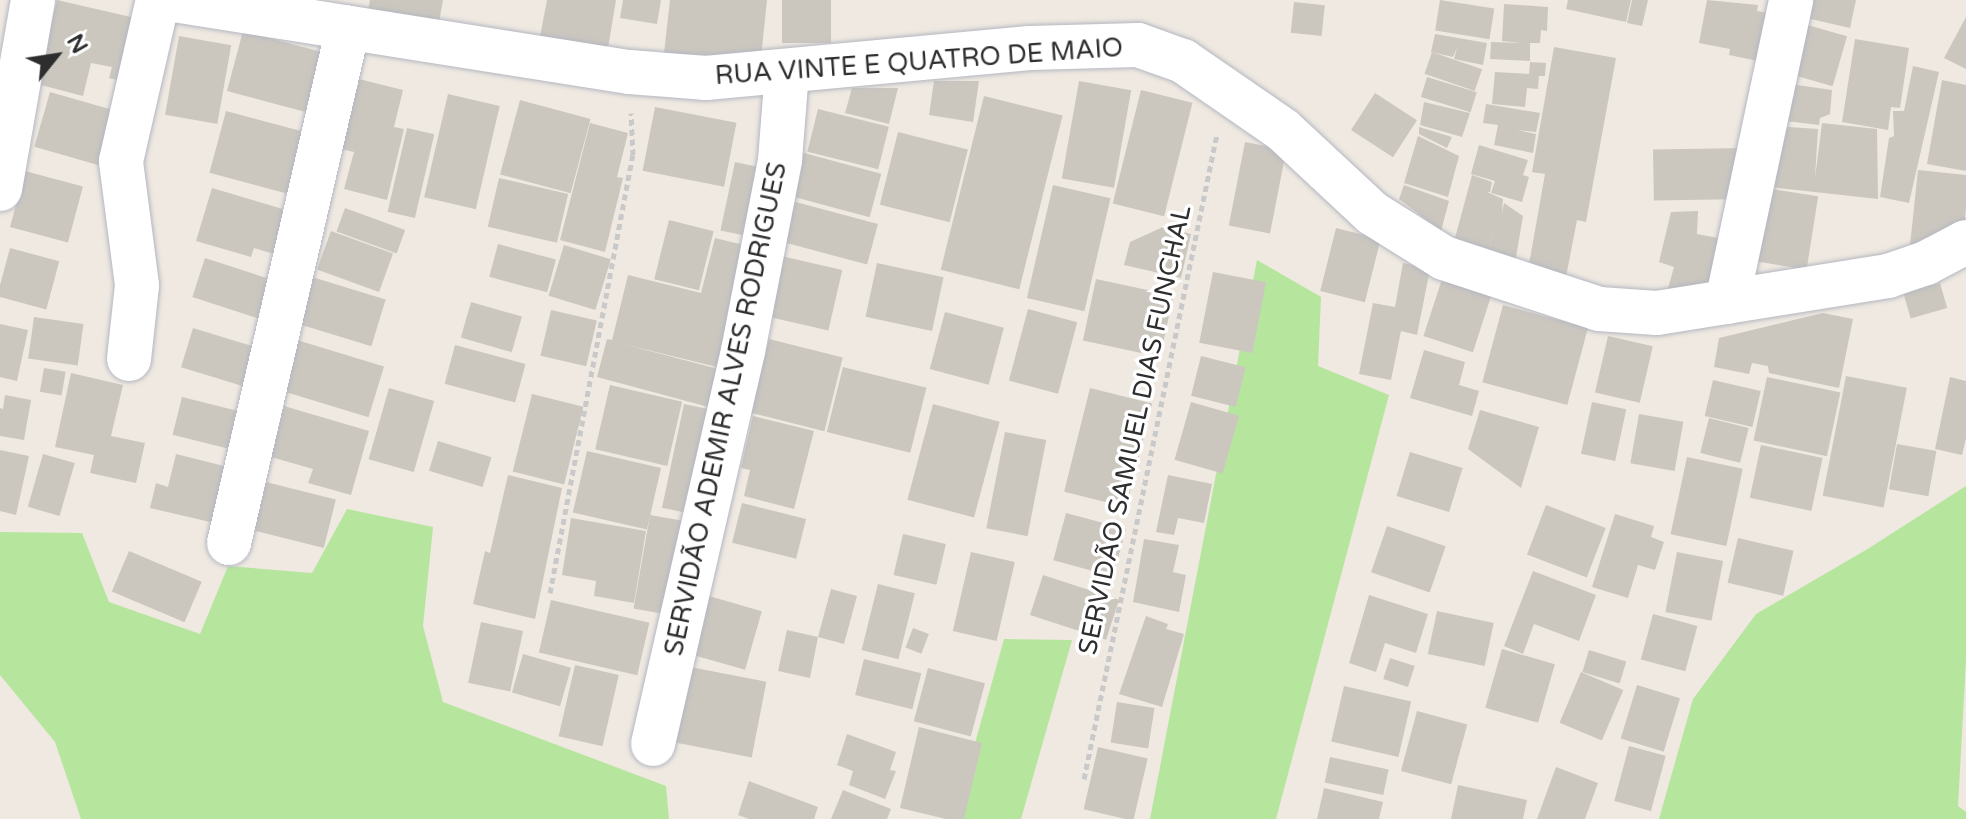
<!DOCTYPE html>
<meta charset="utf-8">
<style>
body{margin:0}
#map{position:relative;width:1966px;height:819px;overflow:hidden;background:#efe9e1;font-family:"Varela Round",sans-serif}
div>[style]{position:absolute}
.green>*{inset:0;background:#b6e59e}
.building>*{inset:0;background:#cbc7bf;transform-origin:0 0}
.path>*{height:5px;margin-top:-2.5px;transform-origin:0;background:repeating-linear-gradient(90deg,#c9c9c9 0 6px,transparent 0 10px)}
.roads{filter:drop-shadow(0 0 2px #b4b7c1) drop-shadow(0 0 2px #b4b7c1)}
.minor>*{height:44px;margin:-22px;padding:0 22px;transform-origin:22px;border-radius:22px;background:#fff}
span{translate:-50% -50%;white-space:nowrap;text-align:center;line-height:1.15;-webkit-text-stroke:7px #fff;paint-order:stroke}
.street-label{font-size:26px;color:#2e2e2e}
.north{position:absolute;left:16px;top:16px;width:80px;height:80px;-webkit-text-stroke:6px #fff;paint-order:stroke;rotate:60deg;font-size:22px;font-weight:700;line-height:32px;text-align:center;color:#2e2e2e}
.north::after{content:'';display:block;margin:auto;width:28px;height:36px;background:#2e2e2e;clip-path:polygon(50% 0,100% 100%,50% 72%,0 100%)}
</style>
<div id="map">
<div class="green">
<i style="clip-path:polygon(1257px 260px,1321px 297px,1318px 366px,1389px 395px,1276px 819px,1150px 819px)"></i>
<i style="clip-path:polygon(1966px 486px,1966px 660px,1958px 806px,1966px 812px,1966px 819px,1659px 819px,1693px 699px,1756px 614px,1866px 550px)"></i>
<i style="clip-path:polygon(347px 509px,433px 527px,423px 626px,443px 702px,666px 786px,669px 819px,81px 819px,55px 742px,0 675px,0 532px,82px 533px,109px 602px,200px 634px,228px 566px,312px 573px)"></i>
<i style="clip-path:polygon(1004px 639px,1072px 640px,1021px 819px,954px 819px)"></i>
</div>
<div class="building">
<i style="clip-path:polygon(57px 0,144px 20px,129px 83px,109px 78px,112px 67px,91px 63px,83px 96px,37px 84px)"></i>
<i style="clip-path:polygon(370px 0,443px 0,438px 28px,367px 17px)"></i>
<i style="clip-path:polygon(547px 0,616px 0,607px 54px,539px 42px)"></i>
<i style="clip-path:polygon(623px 0,661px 0,657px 24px,620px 18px)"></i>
<i style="clip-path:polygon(670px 0,767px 0,761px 58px,664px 53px)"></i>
<i style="left:782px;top:0;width:49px;height:43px"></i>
<i style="left:1440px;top:0;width:55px;height:31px;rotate:9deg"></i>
<i style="clip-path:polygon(1568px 0,1631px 0,1626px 22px,1566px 9px)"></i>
<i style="clip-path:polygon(1632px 0,1648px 0,1642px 26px,1627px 23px)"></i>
<i style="clip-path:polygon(1707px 0,1758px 5px,1757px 11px,1784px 16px,1763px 62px,1729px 55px,1730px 49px,1699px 43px)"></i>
<i style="clip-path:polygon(1806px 0,1856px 0,1850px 28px,1802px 17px)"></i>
<i style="left:1294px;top:2px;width:31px;height:31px;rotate:6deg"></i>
<i style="clip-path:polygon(1504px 4px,1548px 7px,1547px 31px,1541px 30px,1540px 43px,1530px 43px,1530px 61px,1490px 59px,1491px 42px,1521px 43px,1502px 41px)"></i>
<i style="clip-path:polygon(1966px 17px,1966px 69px,1944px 58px)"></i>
<i style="left:1797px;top:22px;width:52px;height:52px;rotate:16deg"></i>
<i style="left:243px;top:31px;width:93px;height:62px;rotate:15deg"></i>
<i style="clip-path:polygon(1435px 34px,1487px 43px,1483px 65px,1454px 59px,1457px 48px,1453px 57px,1431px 52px)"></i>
<i style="left:179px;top:36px;width:53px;height:80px;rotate:10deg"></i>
<i style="clip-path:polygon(1855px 39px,1909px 48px,1900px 108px,1891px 107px,1888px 130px,1842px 122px)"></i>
<i style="clip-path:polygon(1554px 47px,1616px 58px,1586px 222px,1577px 220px,1566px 277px,1528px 270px,1545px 174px,1532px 172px)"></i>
<i style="left:1432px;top:52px;width:53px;height:23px;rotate:19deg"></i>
<i style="clip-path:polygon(1530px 62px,1546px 63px,1545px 76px,1539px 76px,1538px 89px,1527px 88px,1525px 107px,1492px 104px,1495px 72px,1529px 74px)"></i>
<i style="clip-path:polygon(1913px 66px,1939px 72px,1909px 203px,1880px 197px,1889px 138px,1894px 136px,1893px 111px,1904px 111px)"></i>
<i style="left:1427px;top:77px;width:52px;height:21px;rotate:17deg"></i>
<i style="clip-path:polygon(359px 79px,403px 90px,394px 127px,404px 129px,387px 200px,344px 189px,354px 152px,341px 149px)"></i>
<i style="clip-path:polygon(1942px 80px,1966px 85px,1966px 171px,1927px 164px)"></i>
<i style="clip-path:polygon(934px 81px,979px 81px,973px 122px,929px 115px)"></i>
<i style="left:1079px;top:81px;width:53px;height:99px;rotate:10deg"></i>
<i style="clip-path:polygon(1783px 83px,1832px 90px,1830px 114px,1820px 118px,1819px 125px,1786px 121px)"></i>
<i style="clip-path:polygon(852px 88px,898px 88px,889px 124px,845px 113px)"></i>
<i style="left:1141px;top:90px;width:53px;height:117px;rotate:14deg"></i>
<i style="left:50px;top:92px;width:78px;height:57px;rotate:16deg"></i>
<i style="left:1375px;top:93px;width:50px;height:44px;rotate:33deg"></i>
<i style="left:448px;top:94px;width:53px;height:106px;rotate:13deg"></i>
<i style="left:984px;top:96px;width:81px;height:179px;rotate:14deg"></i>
<i style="left:520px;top:100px;width:73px;height:77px;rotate:15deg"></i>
<i style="clip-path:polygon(1424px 102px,1470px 113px,1462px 137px,1420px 125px)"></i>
<i style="clip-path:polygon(1486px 104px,1540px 113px,1536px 132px,1517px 130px,1536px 134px,1533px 153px,1494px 145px,1498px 125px,1483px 123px)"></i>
<i style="left:655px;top:107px;width:83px;height:65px;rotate:11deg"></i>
<i style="left:818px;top:109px;width:73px;height:44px;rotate:14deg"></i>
<i style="left:226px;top:111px;width:93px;height:64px;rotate:15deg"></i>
<i style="clip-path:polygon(590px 123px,628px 133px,617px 177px,623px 178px,605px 252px,560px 240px)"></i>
<i style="clip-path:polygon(1822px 123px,1877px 129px,1878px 199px,1770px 187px,1774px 126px,1818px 129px,1815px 178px)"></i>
<i style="clip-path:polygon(1419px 127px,1452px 137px,1447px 148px,1419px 134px)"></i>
<i style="left:407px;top:128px;width:28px;height:86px;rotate:13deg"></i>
<i style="left:898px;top:132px;width:72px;height:75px;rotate:14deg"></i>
<i style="clip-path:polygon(1418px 136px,1459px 156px,1448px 197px,1404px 183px)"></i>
<i style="left:1245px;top:142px;width:42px;height:85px;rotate:11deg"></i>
<i style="clip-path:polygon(1479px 145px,1528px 160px,1523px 175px,1529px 177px,1522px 202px,1491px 193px,1495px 181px,1471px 174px)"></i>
<i style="left:1746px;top:148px;width:51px;height:93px;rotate:89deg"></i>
<i style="left:804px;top:153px;width:80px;height:45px;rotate:15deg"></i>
<i style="left:735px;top:162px;width:38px;height:70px;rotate:12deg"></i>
<i style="clip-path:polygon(1918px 170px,1966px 175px,1966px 208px,1963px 235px,1909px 255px)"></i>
<i style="left:25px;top:171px;width:60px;height:58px;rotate:15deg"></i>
<i style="clip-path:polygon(1472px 175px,1492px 182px,1490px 192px,1487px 192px,1503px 199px,1502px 213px,1504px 203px,1523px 216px,1514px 269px,1486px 257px,1496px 225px,1486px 256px,1455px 238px)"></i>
<i style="left:499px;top:178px;width:71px;height:50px;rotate:13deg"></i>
<i style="left:1053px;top:185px;width:59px;height:116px;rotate:13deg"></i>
<i style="clip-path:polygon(1404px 185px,1449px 201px,1441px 231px,1399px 199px)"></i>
<i style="left:1753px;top:186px;width:66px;height:74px;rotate:9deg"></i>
<i style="clip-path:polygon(212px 188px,293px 212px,280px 256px,254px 248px,251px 257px,196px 241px)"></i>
<i style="left:792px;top:201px;width:89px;height:42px;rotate:15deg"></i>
<i style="left:345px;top:208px;width:64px;height:25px;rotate:20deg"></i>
<i style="clip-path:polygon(1698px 211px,1697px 234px,1734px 241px,1712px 292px,1667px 292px,1674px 267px,1659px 262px,1671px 212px)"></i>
<i style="left:669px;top:220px;width:46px;height:61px;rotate:14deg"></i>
<i style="clip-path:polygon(1163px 227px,1191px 234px,1181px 278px,1124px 265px,1130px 242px)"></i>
<i style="left:1336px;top:228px;width:46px;height:65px;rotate:14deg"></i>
<i style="left:331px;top:231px;width:66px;height:41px;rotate:20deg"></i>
<i style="clip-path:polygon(715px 238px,756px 248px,717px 367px,623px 344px,726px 371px,716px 409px,597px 377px,607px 339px,612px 340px,628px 275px,701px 293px)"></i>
<i style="left:498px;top:244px;width:60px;height:34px;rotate:15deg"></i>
<i style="left:564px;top:245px;width:49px;height:53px;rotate:17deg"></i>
<i style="left:10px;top:248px;width:51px;height:50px;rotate:15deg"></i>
<i style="left:777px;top:255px;width:67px;height:62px;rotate:13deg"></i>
<i style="left:205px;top:258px;width:80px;height:41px;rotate:18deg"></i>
<i style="left:877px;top:263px;width:68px;height:55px;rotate:12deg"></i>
<i style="clip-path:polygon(1403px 263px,1430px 269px,1417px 335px,1401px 331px,1391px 380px,1359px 374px,1373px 303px,1395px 307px)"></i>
<i style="left:1213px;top:272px;width:54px;height:72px;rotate:11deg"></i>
<i style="left:312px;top:277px;width:77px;height:49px;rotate:17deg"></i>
<i style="left:1096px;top:279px;width:79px;height:63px;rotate:12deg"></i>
<i style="left:1442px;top:279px;width:52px;height:60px;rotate:18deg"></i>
<i style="left:1940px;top:283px;width:26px;height:38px;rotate:74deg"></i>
<i style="left:471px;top:302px;width:53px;height:37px;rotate:16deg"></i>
<i style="left:1503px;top:305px;width:88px;height:80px;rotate:15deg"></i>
<i style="left:1028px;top:309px;width:51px;height:74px;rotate:15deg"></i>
<i style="left:551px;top:310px;width:47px;height:47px;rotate:13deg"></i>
<i style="left:945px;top:312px;width:61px;height:59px;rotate:15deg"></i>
<i style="clip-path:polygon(1823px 313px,1853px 319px,1839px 388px,1769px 373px,1768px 366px,1752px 363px,1749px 374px,1714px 367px,1719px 338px)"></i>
<i style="left:34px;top:317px;width:50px;height:42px;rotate:8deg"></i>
<i style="clip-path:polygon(0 324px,28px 330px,17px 381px,0 377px)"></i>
<i style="left:193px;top:328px;width:77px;height:41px;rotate:17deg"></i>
<i style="left:1608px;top:336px;width:46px;height:58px;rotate:13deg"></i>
<i style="left:769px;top:339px;width:76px;height:76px;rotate:14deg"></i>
<i style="left:297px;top:340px;width:91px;height:53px;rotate:17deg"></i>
<i style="left:455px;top:345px;width:73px;height:40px;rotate:15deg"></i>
<i style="clip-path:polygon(1424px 350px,1465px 362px,1459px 385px,1479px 391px,1472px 416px,1410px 398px)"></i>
<i style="left:1201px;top:356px;width:46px;height:41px;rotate:14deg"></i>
<i style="left:843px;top:367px;width:86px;height:67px;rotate:14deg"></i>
<i style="left:44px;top:368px;width:22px;height:24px;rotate:10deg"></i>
<i style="clip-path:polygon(71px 373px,123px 385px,111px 436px,145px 443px,136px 483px,90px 473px,94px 455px,55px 447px)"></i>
<i style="left:1846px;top:376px;width:62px;height:122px;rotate:11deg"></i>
<i style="left:1767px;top:377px;width:75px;height:65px;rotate:12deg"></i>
<i style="clip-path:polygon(1950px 377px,1966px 381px,1966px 438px,1962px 455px,1935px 449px)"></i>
<i style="left:1713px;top:380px;width:49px;height:37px;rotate:13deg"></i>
<i style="left:610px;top:385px;width:74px;height:66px;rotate:13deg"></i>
<i style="left:389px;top:388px;width:47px;height:74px;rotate:16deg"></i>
<i style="left:1090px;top:388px;width:64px;height:107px;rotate:14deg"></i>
<i style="left:532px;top:394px;width:53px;height:80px;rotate:14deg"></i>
<i style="clip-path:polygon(5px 395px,31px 400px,24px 440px,0 436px,0 408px,3px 409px)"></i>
<i style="left:182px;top:397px;width:65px;height:39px;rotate:14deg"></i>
<i style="left:1191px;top:402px;width:50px;height:60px;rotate:16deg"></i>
<i style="left:1592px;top:402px;width:35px;height:53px;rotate:12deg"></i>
<i style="left:684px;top:404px;width:39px;height:106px;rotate:12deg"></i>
<i style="left:933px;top:404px;width:69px;height:99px;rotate:15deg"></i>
<i style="clip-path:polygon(284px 406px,369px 431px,351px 495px,308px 483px,313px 469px,271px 457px)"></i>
<i style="clip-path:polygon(1480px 410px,1539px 427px,1521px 488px,1468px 449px)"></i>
<i style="left:1639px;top:414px;width:45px;height:50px;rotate:10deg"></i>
<i style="clip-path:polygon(753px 416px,814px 431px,794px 509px,744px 496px,750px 470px,741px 468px)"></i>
<i style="left:1709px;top:418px;width:41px;height:36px;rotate:14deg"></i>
<i style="left:1005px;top:432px;width:42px;height:98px;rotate:11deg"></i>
<i style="left:438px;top:441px;width:56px;height:31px;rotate:17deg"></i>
<i style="left:1897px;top:444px;width:40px;height:46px;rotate:10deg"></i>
<i style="left:1761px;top:445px;width:63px;height:54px;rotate:12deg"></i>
<i style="clip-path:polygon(0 450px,29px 456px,16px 515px,0 511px)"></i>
<i style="left:587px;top:451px;width:76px;height:63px;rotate:13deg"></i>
<i style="left:1410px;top:452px;width:55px;height:46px;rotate:17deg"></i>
<i style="left:43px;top:454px;width:33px;height:55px;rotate:16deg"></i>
<i style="clip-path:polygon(176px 454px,236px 469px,223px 525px,150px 508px,156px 483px,168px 487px)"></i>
<i style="left:1687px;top:457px;width:57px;height:79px;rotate:12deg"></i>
<i style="clip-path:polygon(508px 475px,562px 488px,535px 619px,473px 604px,485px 551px,490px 553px)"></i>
<i style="clip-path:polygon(1168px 475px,1212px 484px,1204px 523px,1178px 518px,1174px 535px,1156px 532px)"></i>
<i style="left:266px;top:482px;width:72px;height:50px;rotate:14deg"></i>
<i style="left:742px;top:503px;width:66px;height:41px;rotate:14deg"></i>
<i style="left:1546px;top:505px;width:64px;height:53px;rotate:21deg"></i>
<i style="left:1066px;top:513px;width:62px;height:49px;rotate:15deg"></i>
<i style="clip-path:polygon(1615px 514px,1654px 526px,1651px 537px,1664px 542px,1655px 570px,1638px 565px,1628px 598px,1592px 587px)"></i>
<i style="left:650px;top:515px;width:48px;height:95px;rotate:10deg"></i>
<i style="clip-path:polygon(571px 518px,646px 531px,634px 603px,594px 596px,596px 581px,562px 575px)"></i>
<i style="left:1387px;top:526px;width:62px;height:49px;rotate:19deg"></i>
<i style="left:903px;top:534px;width:44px;height:42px;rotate:13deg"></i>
<i style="left:1738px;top:538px;width:57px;height:46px;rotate:13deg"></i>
<i style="clip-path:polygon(1144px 539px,1179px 545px,1173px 572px,1186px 575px,1179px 612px,1133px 602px)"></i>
<i style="left:129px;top:551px;width:79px;height:44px;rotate:23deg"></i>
<i style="left:971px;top:552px;width:45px;height:81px;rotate:13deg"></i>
<i style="left:1677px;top:552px;width:47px;height:61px;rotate:11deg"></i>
<i style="clip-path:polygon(1533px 571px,1596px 595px,1579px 641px,1534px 624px,1523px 654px,1504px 646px)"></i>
<i style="left:1043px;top:575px;width:80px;height:42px;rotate:18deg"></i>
<i style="left:878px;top:584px;width:38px;height:68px;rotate:14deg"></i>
<i style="clip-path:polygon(831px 589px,857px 596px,844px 644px,818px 637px,810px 678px,778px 671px,787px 630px,818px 637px)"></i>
<i style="clip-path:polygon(1369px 595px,1428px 614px,1416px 653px,1385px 643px,1376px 672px,1349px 663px)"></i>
<i style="left:709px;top:596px;width:55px;height:61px;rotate:16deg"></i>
<i style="left:551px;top:600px;width:101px;height:54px;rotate:13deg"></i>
<i style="left:1437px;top:611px;width:58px;height:44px;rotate:12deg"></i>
<i style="left:1653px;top:614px;width:46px;height:47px;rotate:15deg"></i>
<i style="clip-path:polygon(1146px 616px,1168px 624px,1166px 629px,1184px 634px,1162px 707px,1119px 694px)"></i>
<i style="left:481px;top:622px;width:43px;height:62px;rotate:12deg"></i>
<i style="left:913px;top:628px;width:17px;height:21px;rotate:21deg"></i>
<i style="left:1502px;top:649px;width:55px;height:61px;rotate:16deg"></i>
<i style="left:1589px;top:650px;width:39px;height:23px;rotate:17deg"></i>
<i style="left:523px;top:654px;width:50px;height:40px;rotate:16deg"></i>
<i style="left:1390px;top:658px;width:26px;height:22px;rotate:18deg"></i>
<i style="left:864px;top:659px;width:59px;height:37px;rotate:14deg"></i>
<i style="left:575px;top:665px;width:45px;height:73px;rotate:13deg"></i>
<i style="left:680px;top:665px;width:88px;height:77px;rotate:11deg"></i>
<i style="left:928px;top:668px;width:59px;height:55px;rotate:15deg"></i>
<i style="left:1581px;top:672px;width:46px;height:55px;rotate:23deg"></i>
<i style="left:1637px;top:685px;width:45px;height:56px;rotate:17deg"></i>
<i style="left:1344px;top:686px;width:69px;height:57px;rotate:13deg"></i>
<i style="left:1117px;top:702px;width:38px;height:41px;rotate:9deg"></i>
<i style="left:1417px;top:711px;width:52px;height:62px;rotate:15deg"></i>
<i style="clip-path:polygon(919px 727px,982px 743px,964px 819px,946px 819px,900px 808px)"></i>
<i style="clip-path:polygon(847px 734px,896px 752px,890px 770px,896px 771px,885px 799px,849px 785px,853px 771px,837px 765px)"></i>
<i style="left:1629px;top:746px;width:38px;height:57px;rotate:15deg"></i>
<i style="left:1098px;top:747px;width:51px;height:64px;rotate:13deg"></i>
<i style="left:1330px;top:757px;width:60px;height:26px;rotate:12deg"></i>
<i style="clip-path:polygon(1556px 767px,1598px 783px,1585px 819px,1537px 819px)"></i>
<i style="clip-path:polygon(749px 781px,818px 807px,814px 819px,749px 819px,738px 815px)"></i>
<i style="clip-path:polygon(1458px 785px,1527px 800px,1523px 819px,1451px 819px)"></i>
<i style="clip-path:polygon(1324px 788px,1383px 802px,1379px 819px,1317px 819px)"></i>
<i style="clip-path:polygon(843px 790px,891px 809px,887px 819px,831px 819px)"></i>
</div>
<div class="path">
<i style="left:550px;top:593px;width:446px;rotate:-79.3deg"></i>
<i style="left:633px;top:155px;width:42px;rotate:-92.7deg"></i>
<i style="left:1084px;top:779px;width:659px;rotate:-78.35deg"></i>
</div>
<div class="roads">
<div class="minor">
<i style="left:174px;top:0;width:461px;rotate:9deg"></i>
<i style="left:629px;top:72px;width:77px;rotate:4.5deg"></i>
<i style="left:706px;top:78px;width:325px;rotate:-5.3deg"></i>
<i style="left:1030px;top:48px;width:108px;rotate:-1.6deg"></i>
<i style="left:1138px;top:45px;width:48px;rotate:19.6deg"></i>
<i style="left:1183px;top:61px;width:121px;rotate:34.6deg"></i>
<i style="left:1283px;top:130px;width:122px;rotate:43deg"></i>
<i style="left:1372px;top:213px;width:85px;rotate:32deg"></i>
<i style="left:1444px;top:258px;width:163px;rotate:18.2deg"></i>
<i style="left:1599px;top:309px;width:58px;rotate:3.9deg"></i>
<i style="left:1657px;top:313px;width:234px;rotate:-9.1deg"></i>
<i style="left:1888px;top:276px;width:40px;rotate:-18.9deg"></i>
<i style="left:1926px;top:263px;width:45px;rotate:-27.7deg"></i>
<i style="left:0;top:189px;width:192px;rotate:-80.1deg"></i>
<i style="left:1727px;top:302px;width:309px;rotate:-78deg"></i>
<i style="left:129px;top:359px;width:74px;rotate:-83.8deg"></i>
<i style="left:137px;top:285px;width:125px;rotate:-97.4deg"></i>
<i style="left:121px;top:161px;width:165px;rotate:-77.1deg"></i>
<i style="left:229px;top:543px;width:529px;rotate:-76.99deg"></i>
<i style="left:653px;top:744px;width:403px;rotate:-77.1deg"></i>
<i style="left:743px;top:351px;width:195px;rotate:-79deg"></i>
<i style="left:780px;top:160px;width:88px;rotate:-85.5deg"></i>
</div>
</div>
<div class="street-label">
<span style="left:919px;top:62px;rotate:-4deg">RUA VINTE E QUATRO DE MAIO</span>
<span style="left:726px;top:409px;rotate:-78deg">SERVIDÃO ADEMIR ALVES RODRIGUES</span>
<span style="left:1135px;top:430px;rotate:-78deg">SERVIDÃO SAMUEL DIAS FUNCHAL</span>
</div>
<div class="north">N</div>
</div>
